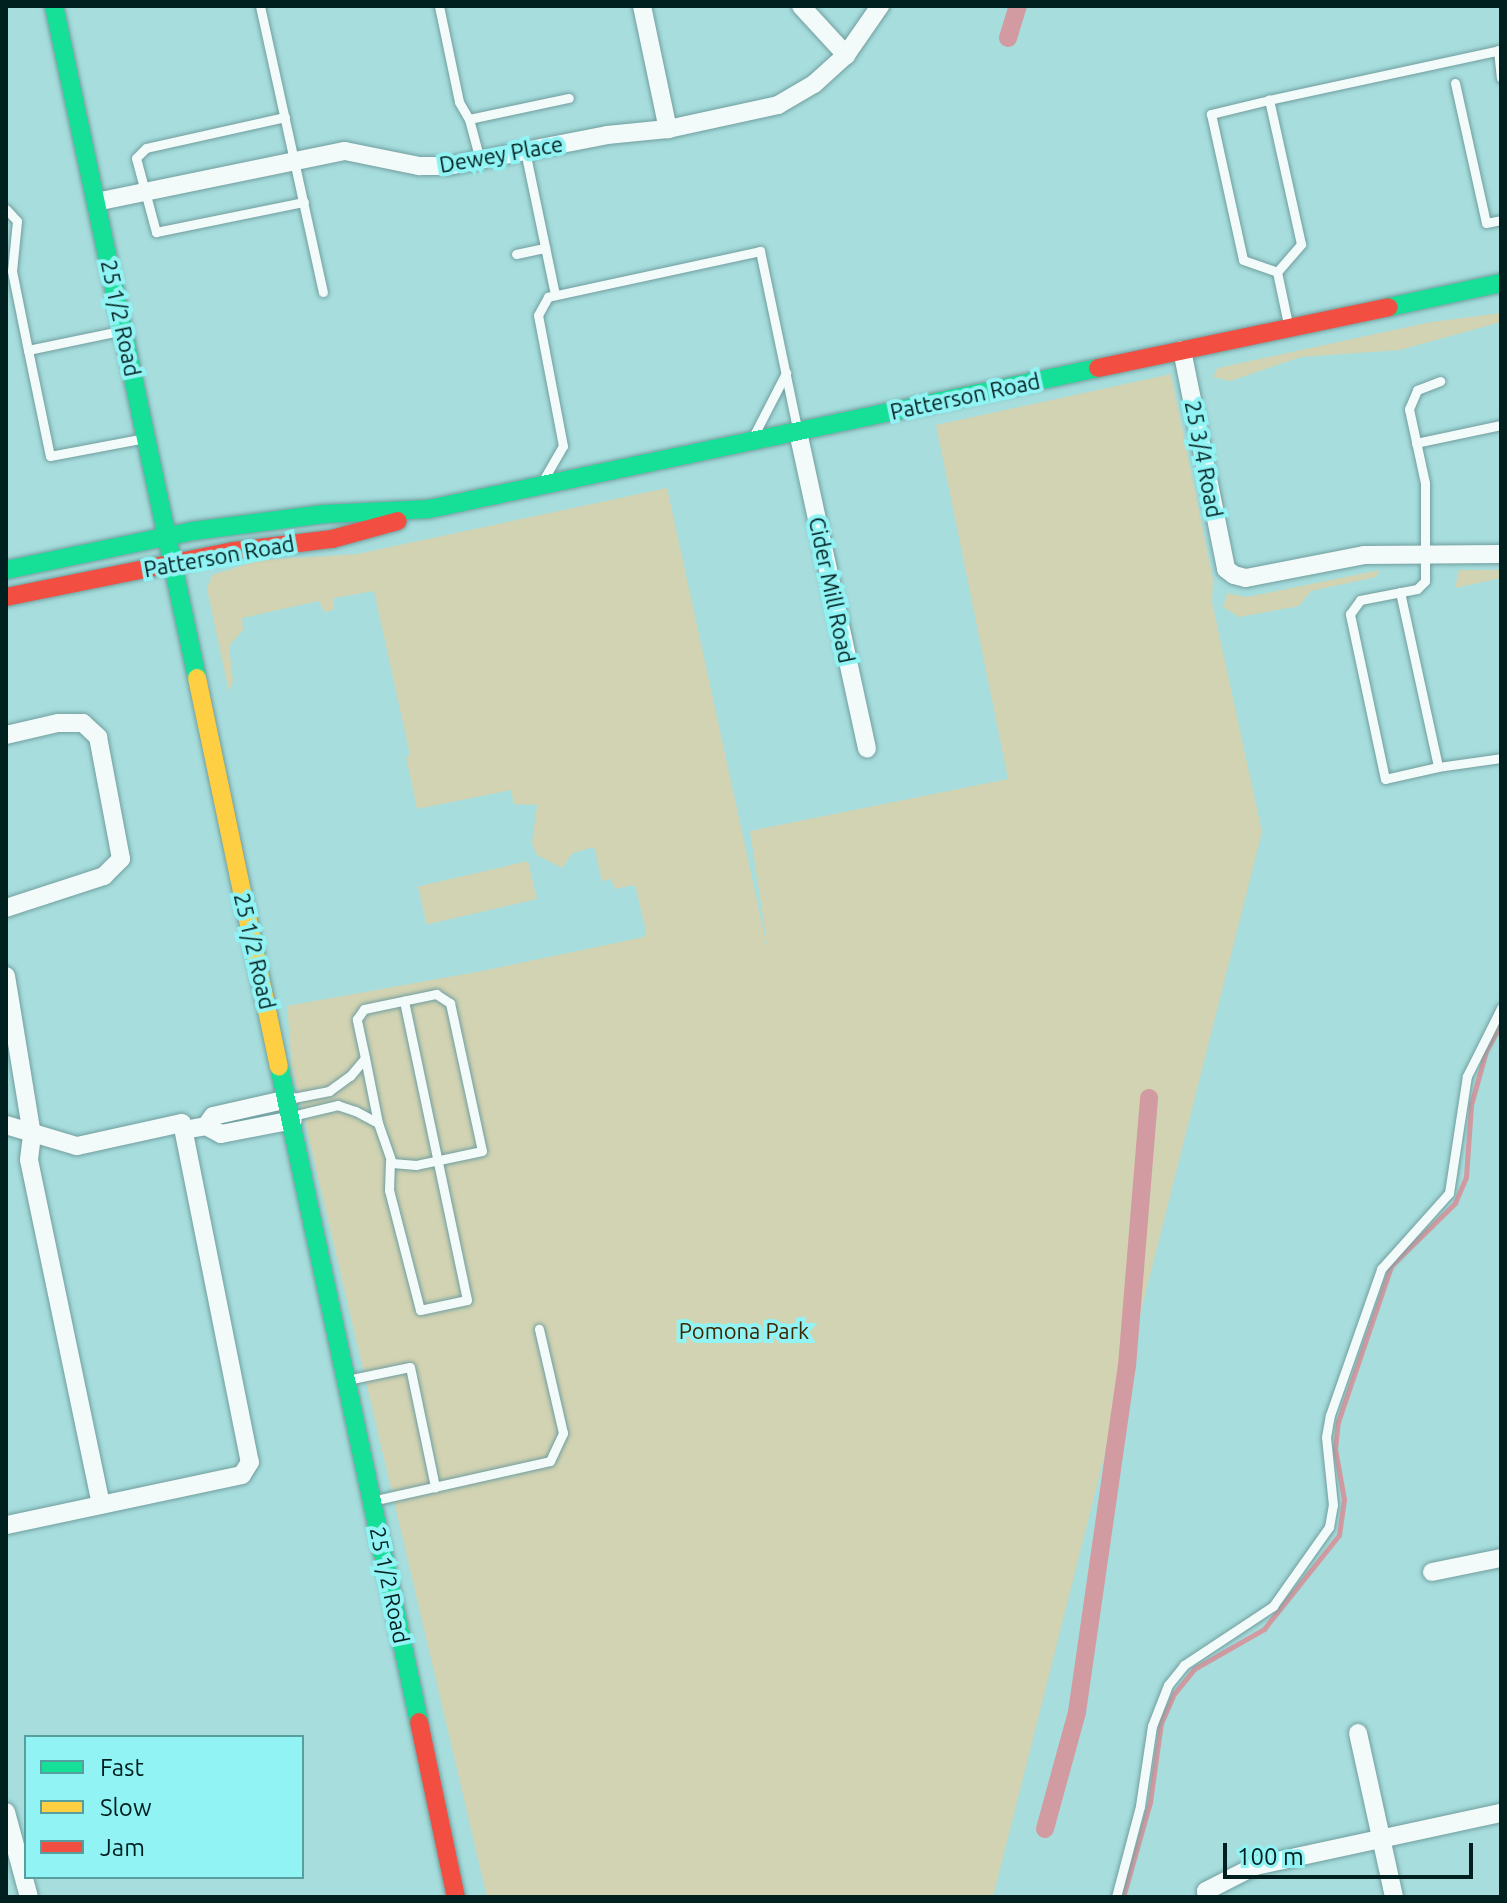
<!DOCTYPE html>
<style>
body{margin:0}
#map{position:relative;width:1507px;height:1903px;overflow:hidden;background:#a7dddd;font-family:Ubuntu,sans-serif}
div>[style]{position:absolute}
.green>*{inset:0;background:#d2d3b2;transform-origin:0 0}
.stream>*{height:5px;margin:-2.5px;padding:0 2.5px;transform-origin:2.5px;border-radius:2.5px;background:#d29aa1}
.canal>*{height:18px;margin:-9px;padding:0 9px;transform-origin:9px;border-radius:9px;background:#d29aa1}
.roads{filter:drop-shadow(0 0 2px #719e9e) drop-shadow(0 0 2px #719e9e)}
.lane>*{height:9px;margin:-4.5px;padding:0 4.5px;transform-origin:4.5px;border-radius:4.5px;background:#f2fafa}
.street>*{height:18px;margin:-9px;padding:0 9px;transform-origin:9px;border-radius:9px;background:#f2fafa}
.fast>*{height:18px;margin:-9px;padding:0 9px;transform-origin:9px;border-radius:9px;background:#16e098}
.slow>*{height:18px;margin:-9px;padding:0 9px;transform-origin:9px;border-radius:9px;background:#ffcf43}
.jam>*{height:18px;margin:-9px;padding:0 9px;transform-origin:9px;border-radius:9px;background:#f24e42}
span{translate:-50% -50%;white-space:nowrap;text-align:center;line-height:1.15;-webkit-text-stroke:8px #91f3f3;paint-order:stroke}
.street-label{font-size:22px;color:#002020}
.park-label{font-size:22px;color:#3e2700}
.frame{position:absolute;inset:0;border:8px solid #002020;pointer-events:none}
.legend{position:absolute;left:24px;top:1735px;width:280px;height:144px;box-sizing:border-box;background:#91f3f3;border:2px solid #579f9f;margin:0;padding:10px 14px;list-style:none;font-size:24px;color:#002020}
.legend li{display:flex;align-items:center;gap:16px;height:40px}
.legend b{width:40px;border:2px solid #579f9f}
.scale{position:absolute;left:1223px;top:1843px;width:250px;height:36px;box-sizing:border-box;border:4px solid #002020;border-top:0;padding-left:10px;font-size:24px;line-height:28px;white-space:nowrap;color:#002020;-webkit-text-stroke:6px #91f3f3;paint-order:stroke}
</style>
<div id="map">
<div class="green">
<i style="clip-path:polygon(1501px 313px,1501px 322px,1400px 350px,1301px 357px,1230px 381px,1213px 377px,1218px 368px,1431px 322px)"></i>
<i style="clip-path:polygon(1171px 374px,1213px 579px,1212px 602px,1262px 832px,993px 1897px,487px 1897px,292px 1067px,287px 1006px,482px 971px,644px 937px,646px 931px,635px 885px,615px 889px,611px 879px,602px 881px,594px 847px,573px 853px,562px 868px,537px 855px,532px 843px,537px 805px,514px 804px,511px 790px,417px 809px,406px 757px,410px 755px,374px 591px,334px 598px,334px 610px,324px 612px,319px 601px,242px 618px,243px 630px,229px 646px,233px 681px,229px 692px,207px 589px,212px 575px,261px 560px,357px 554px,667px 488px,768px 951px,750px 831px,1008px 779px,936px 425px)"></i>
<i style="clip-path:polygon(1380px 570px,1376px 577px,1311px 591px,1299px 606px,1239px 617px,1223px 607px,1227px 593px,1247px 597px)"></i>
<i style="clip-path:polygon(1459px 570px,1501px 570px,1501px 578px,1455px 588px)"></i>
<i style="left:528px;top:861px;width:39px;height:113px;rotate:77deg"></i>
</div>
<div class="stream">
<i style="left:1123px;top:1897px;width:99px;rotate:-74.1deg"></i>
<i style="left:1150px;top:1802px;width:80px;rotate:-82.1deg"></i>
<i style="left:1161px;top:1723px;width:32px;rotate:-66deg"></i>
<i style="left:1174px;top:1694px;width:32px;rotate:-51deg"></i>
<i style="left:1194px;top:1669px;width:81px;rotate:-29.7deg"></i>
<i style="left:1264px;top:1629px;width:120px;rotate:-51.4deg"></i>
<i style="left:1339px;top:1535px;width:36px;rotate:-82deg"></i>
<i style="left:1344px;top:1499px;width:51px;rotate:-100.2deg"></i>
<i style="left:1335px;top:1449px;width:27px;rotate:-84deg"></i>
<i style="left:1338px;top:1422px;width:165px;rotate:-71.2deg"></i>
<i style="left:1391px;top:1266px;width:90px;rotate:-44.5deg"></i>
<i style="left:1455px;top:1203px;width:28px;rotate:-67deg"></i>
<i style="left:1466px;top:1177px;width:72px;rotate:-86deg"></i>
<i style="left:1471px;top:1105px;width:56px;rotate:-74.5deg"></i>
<i style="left:1486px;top:1051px;width:31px;rotate:-61deg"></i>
</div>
<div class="canal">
<i style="left:1008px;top:38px;width:34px;rotate:-73deg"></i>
<i style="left:1045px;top:1829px;width:121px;rotate:-74.7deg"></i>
<i style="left:1077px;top:1712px;width:350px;rotate:-81.8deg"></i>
<i style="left:1127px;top:1366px;width:269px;rotate:-85.3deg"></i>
</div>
<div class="roads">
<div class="lane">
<i style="left:260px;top:6px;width:293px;rotate:77.6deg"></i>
<i style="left:439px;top:6px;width:98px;rotate:78.2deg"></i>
<i style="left:459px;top:102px;width:20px;rotate:60deg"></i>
<i style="left:469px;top:119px;width:42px;rotate:75deg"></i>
<i style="left:1498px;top:50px;width:28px;rotate:84deg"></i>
<i style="left:1455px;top:83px;width:143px;rotate:77.5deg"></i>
<i style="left:1486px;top:223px;width:15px;rotate:-11deg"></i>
<i style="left:1269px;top:100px;width:60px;rotate:166.4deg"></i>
<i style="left:1211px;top:114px;width:149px;rotate:77.6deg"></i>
<i style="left:1243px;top:260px;width:36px;rotate:19deg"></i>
<i style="left:285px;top:117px;width:142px;rotate:167.4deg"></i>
<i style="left:146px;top:148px;width:14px;rotate:135deg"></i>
<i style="left:136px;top:158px;width:77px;rotate:74.9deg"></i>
<i style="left:156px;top:232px;width:151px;rotate:-11.5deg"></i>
<i style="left:469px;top:119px;width:102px;rotate:-11.9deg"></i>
<i style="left:525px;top:151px;width:146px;rotate:78.2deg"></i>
<i style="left:6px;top:209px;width:16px;rotate:47deg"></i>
<i style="left:17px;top:221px;width:50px;rotate:95.7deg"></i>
<i style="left:12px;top:271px;width:81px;rotate:78.6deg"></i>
<i style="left:28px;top:350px;width:94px;rotate:-11.7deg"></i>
<i style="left:516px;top:254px;width:30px;rotate:-12deg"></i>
<i style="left:1288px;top:324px;width:53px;rotate:-101.9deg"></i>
<i style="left:1277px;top:272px;width:37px;rotate:-49deg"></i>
<i style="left:1301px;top:244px;width:148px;rotate:-102.5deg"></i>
<i style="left:1269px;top:100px;width:231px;rotate:-12.2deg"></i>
<i style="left:28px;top:350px;width:108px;rotate:78.3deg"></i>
<i style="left:50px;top:456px;width:97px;rotate:-10.7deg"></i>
<i style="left:755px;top:433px;width:68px;rotate:-62.7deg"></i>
<i style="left:1416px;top:443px;width:87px;rotate:-12deg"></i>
<i style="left:545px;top:477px;width:36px;rotate:-60deg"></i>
<i style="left:563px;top:446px;width:133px;rotate:-100.8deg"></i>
<i style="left:538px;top:315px;width:21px;rotate:-61deg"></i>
<i style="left:548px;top:297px;width:217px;rotate:-12.2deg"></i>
<i style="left:760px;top:251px;width:181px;rotate:78.2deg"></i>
<i style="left:1400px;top:592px;width:179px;rotate:77.7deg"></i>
<i style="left:1438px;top:767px;width:54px;rotate:167.2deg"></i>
<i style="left:1385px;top:779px;width:169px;rotate:-102deg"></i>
<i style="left:1350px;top:614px;width:17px;rotate:-54deg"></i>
<i style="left:1360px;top:600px;width:58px;rotate:-10.9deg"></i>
<i style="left:1417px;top:589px;width:11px;rotate:-45deg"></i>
<i style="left:1425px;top:581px;width:98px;rotate:-90deg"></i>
<i style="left:1425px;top:483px;width:76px;rotate:-102.2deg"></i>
<i style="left:1409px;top:409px;width:21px;rotate:-67deg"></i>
<i style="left:1417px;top:390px;width:25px;rotate:-21deg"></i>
<i style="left:1438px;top:767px;width:64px;rotate:-8.1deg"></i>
<i style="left:365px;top:1058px;width:66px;rotate:78.7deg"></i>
<i style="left:288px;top:1099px;width:42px;rotate:-11deg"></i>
<i style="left:329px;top:1091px;width:26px;rotate:-36deg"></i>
<i style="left:350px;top:1076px;width:23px;rotate:-50deg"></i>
<i style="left:365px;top:1058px;width:40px;rotate:-102deg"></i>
<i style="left:357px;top:1019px;width:12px;rotate:-55deg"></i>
<i style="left:364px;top:1009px;width:74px;rotate:-11.8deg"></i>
<i style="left:436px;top:994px;width:17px;rotate:33deg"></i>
<i style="left:450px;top:1003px;width:151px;rotate:77.8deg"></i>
<i style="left:482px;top:1151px;width:67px;rotate:168deg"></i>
<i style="left:416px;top:1165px;width:24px;rotate:-175deg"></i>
<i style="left:392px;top:1163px;width:42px;rotate:-109.3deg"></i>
<i style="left:378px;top:1123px;width:26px;rotate:-152deg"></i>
<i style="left:355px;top:1111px;width:18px;rotate:-161deg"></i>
<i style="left:338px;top:1105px;width:47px;rotate:166.6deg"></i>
<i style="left:390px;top:1161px;width:29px;rotate:92deg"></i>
<i style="left:389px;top:1190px;width:124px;rotate:75.5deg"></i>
<i style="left:420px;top:1310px;width:48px;rotate:-12deg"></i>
<i style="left:467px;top:1300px;width:306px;rotate:-101.9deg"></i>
<i style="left:347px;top:1380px;width:64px;rotate:-11.7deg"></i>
<i style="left:410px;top:1367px;width:123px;rotate:78.2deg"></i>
<i style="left:376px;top:1500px;width:178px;rotate:-12.6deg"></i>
<i style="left:550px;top:1461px;width:31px;rotate:-65deg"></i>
<i style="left:563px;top:1433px;width:107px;rotate:-103deg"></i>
<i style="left:1116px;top:1897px;width:94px;rotate:-75.2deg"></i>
<i style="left:1140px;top:1806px;width:81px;rotate:-81.5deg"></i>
<i style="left:1152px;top:1726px;width:44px;rotate:-68.7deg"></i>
<i style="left:1168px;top:1685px;width:26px;rotate:-51deg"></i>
<i style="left:1184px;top:1665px;width:107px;rotate:-33.5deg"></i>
<i style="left:1273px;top:1606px;width:97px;rotate:-54.7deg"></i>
<i style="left:1329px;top:1527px;width:22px;rotate:-80deg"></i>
<i style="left:1333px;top:1505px;width:68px;rotate:-95.9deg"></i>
<i style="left:1326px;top:1437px;width:22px;rotate:-80deg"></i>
<i style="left:1330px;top:1415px;width:155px;rotate:-70.7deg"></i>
<i style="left:1381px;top:1269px;width:102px;rotate:-48.2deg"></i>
<i style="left:1449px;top:1193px;width:118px;rotate:-81.3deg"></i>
<i style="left:1467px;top:1076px;width:76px;rotate:-63.4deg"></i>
</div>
<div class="street">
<i style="left:642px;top:6px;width:126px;rotate:78.1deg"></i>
<i style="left:801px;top:6px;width:67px;rotate:47.4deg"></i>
<i style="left:96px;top:202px;width:254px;rotate:-11.6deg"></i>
<i style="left:345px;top:151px;width:76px;rotate:11.5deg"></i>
<i style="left:419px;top:166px;width:29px"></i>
<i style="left:448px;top:166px;width:162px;rotate:-11deg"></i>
<i style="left:607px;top:135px;width:61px;rotate:-5.6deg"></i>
<i style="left:668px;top:129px;width:113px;rotate:-12.3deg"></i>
<i style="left:778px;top:105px;width:42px;rotate:-30.3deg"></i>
<i style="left:814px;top:84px;width:43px;rotate:-42.2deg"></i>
<i style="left:846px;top:55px;width:60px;rotate:-55.2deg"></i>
<i style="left:1182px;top:350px;width:223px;rotate:78.6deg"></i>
<i style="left:1226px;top:569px;width:10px;rotate:37deg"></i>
<i style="left:1234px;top:575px;width:12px;rotate:14deg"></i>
<i style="left:1246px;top:578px;width:120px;rotate:-11deg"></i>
<i style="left:1364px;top:555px;width:137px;rotate:-0.4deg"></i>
<i style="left:798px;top:432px;width:324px;rotate:77.7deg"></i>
<i style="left:6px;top:735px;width:53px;rotate:-13deg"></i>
<i style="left:58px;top:723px;width:25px"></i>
<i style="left:83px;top:723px;width:21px;rotate:43deg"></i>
<i style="left:98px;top:737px;width:124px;rotate:79.3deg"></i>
<i style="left:121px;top:859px;width:24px;rotate:135deg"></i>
<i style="left:104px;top:876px;width:103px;rotate:161.9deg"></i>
<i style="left:6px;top:976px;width:161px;rotate:80.7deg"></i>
<i style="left:32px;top:1135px;width:25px;rotate:97deg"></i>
<i style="left:29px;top:1160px;width:352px;rotate:78.2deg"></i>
<i style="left:6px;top:1125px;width:74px;rotate:16.5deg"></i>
<i style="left:77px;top:1146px;width:107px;rotate:-12.4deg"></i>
<i style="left:182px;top:1123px;width:346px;rotate:78.7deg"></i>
<i style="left:250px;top:1462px;width:15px;rotate:122deg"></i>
<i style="left:242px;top:1475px;width:241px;rotate:168deg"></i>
<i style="left:206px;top:1126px;width:12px;rotate:-55deg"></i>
<i style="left:213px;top:1116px;width:77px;rotate:-12.8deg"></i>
<i style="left:184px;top:1130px;width:22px;rotate:-10deg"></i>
<i style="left:206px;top:1126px;width:17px;rotate:28deg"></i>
<i style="left:221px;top:1134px;width:73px;rotate:-11deg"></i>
<i style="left:1432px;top:1572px;width:70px;rotate:-11.5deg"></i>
<i style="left:1358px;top:1733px;width:168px;rotate:77.6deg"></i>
<i style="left:6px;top:1812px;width:88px;rotate:74.9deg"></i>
<i style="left:1207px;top:1897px;width:6px;rotate:-99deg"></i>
<i style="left:1206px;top:1891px;width:55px;rotate:-27deg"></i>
<i style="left:1255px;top:1866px;width:252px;rotate:-12.2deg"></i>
</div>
<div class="fast">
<i style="left:54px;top:6px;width:687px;rotate:77.99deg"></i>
<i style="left:1389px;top:307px;width:115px;rotate:-12.1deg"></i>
<i style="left:6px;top:570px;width:191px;rotate:-11.8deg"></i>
<i style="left:193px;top:531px;width:132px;rotate:-7.4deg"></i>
<i style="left:324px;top:514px;width:105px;rotate:-2.7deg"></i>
<i style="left:429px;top:509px;width:684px;rotate:-11.9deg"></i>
<i style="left:279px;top:1066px;width:671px;rotate:77.95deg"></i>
</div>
<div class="slow">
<i style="left:197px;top:678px;width:397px;rotate:78.1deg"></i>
</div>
<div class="jam">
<i style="left:1098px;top:368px;width:297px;rotate:-11.8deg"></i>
<i style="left:6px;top:597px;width:233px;rotate:-11.4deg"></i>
<i style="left:234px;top:551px;width:99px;rotate:-7deg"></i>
<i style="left:332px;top:539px;width:68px;rotate:-15.3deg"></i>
<i style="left:419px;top:1722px;width:179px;rotate:78.1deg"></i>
</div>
</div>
<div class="street-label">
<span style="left:501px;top:154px;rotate:-10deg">Dewey Place</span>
<span style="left:121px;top:318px;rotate:78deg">25 1/2 Road</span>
<span style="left:965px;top:396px;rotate:-12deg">Patterson Road</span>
<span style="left:1204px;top:459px;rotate:79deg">25 3/4 Road</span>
<span style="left:219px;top:556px;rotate:-10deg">Patterson Road</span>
<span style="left:832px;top:590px;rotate:78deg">Cider Mill Road</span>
<span style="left:255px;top:951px;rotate:77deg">25 1/2 Road</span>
<span style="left:390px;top:1585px;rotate:78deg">25 1/2 Road</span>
</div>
<div class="park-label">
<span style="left:744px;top:1331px">Pomona Park</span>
</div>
<div class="frame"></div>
<ul class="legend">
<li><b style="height:10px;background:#16e098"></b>Fast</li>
<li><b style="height:10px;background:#ffcf43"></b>Slow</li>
<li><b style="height:10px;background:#f24e42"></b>Jam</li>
</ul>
<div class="scale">100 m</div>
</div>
